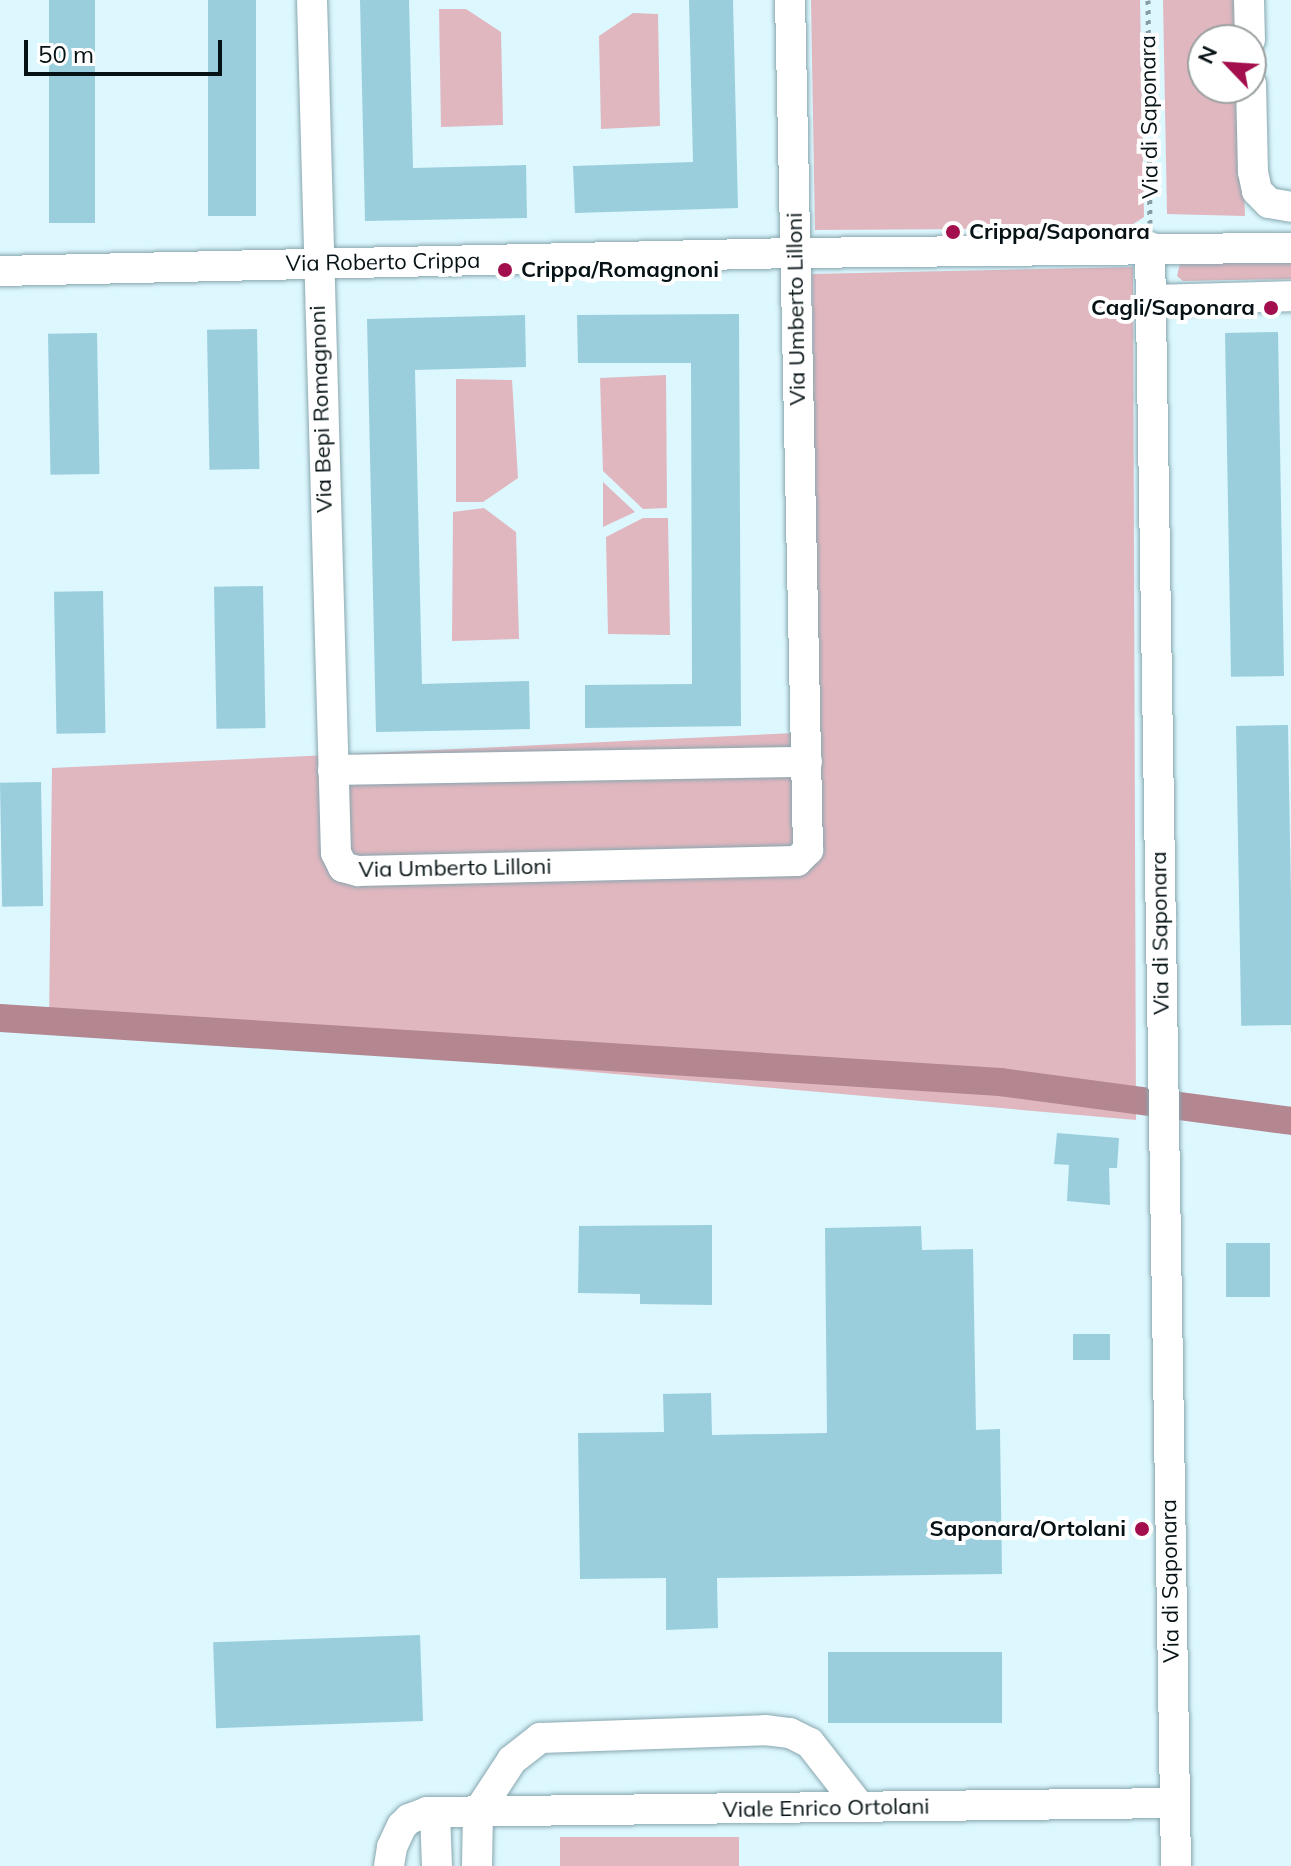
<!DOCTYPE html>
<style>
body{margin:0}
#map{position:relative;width:1291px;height:1866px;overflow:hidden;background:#dcf7fe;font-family:Mulish,sans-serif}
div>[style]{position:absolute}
.green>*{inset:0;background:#e1b7bf;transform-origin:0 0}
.canal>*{height:28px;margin:-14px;padding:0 14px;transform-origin:14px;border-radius:14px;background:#b38690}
.building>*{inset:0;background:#9bcedd;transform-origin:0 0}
.path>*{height:5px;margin-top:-2.5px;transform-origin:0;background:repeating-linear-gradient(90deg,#879ca1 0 4px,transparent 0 10px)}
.roads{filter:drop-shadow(0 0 2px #87a6af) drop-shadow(0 0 2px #87a6af)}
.minor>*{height:30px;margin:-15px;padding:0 15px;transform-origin:15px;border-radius:15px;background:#fff}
.dots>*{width:22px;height:22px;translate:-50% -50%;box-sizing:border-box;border:4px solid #fff;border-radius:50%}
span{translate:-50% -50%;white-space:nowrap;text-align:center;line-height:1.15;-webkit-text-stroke:8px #fff;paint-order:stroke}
.street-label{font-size:22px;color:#061215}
.poi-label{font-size:22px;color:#061215;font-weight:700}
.left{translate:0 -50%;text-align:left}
.right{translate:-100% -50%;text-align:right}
.north{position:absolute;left:1187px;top:24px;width:80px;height:80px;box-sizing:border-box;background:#fff;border:2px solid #9ba0a1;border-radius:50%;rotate:295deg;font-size:22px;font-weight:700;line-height:32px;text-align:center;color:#061215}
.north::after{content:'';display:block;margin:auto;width:28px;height:36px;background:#a30e4c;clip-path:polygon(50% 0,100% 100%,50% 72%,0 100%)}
.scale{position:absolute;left:24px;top:40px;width:198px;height:36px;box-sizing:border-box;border:4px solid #061215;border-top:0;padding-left:10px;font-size:24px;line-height:28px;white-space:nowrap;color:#061215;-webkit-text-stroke:6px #fff;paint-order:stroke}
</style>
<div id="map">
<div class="green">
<i style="clip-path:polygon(811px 0,1140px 0,1144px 217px,1127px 228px,815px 230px)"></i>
<i style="clip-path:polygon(1163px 0,1239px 0,1240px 40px,1203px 40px,1203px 88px,1241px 88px,1245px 216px,1167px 214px)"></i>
<i style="clip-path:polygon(439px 9px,466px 9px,501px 32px,503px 125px,441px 127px)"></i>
<i style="clip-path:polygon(633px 13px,658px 14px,660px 126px,601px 129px,599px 36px)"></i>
<i style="clip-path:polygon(1291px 259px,1291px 279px,1183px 281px,1177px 276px,1180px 263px)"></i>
<i style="clip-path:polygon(1133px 267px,1136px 1120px,49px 1024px,52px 768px,817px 732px,812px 274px)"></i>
<i style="clip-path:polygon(666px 375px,667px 508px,643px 509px,603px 471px,600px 378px)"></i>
<i style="clip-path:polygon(456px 379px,512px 380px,518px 478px,483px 502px,456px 502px)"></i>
<i style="clip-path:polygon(603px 482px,635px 512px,603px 527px)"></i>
<i style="clip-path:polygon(484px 508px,516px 532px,519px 639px,452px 641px,453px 512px)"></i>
<i style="clip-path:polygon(643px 518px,668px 518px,670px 635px,608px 634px,606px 537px)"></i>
<i style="left:739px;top:1837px;width:29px;height:179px;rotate:90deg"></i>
</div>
<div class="canal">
<i style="left:0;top:1018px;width:1002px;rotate:3.66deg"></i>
<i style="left:1000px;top:1082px;width:294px;rotate:7.6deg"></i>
</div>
<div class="building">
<i style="left:49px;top:0;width:46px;height:223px"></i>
<i style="left:208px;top:0;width:48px;height:216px"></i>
<i style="clip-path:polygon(360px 0,409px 0,413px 168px,526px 165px,527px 218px,365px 221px)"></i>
<i style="clip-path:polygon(689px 0,733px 0,738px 208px,575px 213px,573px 166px,693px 162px)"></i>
<i style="clip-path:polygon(739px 314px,741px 726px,585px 728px,585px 685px,692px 684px,691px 363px,578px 363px,577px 315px)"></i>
<i style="clip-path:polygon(525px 315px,526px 367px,415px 370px,422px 684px,529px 681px,530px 729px,376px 732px,367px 319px)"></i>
<i style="left:257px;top:329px;width:140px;height:50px;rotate:89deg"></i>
<i style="left:1278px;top:332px;width:344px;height:53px;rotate:89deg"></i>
<i style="left:97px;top:333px;width:141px;height:49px;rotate:89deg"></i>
<i style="left:263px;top:586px;width:142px;height:49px;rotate:89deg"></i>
<i style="left:103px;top:591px;width:142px;height:49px;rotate:89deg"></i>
<i style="left:1288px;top:725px;width:300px;height:52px;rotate:89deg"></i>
<i style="left:41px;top:782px;width:124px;height:41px;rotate:89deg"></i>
<i style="clip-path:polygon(1057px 1133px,1119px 1138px,1117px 1168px,1109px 1168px,1110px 1205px,1067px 1201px,1069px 1165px,1054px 1164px)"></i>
<i style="clip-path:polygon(712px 1225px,712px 1305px,640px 1304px,640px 1294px,578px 1293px,579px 1226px)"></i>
<i style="clip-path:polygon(921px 1226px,922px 1250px,973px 1249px,976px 1430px,1000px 1429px,1002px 1574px,717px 1578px,718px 1628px,666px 1630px,666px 1578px,580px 1579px,578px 1433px,664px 1432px,663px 1394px,711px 1393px,712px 1435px,827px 1433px,825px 1228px)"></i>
<i style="left:1270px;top:1243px;width:54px;height:44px;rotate:90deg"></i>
<i style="left:1073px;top:1334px;width:37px;height:26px"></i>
<i style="left:420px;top:1635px;width:86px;height:207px;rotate:88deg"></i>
<i style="left:828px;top:1652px;width:174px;height:71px"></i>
</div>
<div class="path">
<i style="left:1148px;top:0;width:223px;rotate:89.5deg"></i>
</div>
<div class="roads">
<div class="minor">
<i style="left:312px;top:0;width:853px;rotate:88.39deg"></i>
<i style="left:336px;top:853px;width:16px;rotate:63deg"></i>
<i style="left:343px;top:867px;width:16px;rotate:15deg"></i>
<i style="left:358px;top:871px;width:439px;rotate:-1.3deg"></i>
<i style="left:797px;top:861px;width:16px;rotate:-45deg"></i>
<i style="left:808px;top:850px;width:850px;rotate:-91.21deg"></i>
<i style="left:1249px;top:0;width:40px;rotate:88.6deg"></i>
<i style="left:1251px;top:84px;width:88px;rotate:88.7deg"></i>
<i style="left:1253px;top:172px;width:19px;rotate:78deg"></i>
<i style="left:1257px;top:191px;width:17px;rotate:45deg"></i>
<i style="left:1269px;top:203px;width:22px;rotate:10deg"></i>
<i style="left:1150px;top:247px;width:1619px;rotate:89.08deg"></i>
<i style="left:0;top:271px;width:794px;rotate:-1.3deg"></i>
<i style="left:794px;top:253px;width:497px;rotate:-0.6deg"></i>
<i style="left:1150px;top:300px;width:141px;rotate:-1.6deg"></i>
<i style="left:333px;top:770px;width:474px;rotate:-1deg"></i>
<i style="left:435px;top:1812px;width:54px;rotate:87.9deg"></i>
<i style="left:478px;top:1812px;width:62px;rotate:-56.8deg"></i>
<i style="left:512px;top:1760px;width:36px;rotate:-38deg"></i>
<i style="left:540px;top:1738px;width:225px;rotate:-2deg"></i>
<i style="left:765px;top:1730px;width:25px;rotate:7deg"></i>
<i style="left:790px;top:1733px;width:22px;rotate:27deg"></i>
<i style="left:810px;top:1743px;width:81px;rotate:52deg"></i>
<i style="left:389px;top:1866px;width:19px;rotate:-81deg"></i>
<i style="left:392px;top:1847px;width:23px;rotate:-65deg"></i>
<i style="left:402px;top:1826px;width:10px;rotate:-45deg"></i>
<i style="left:409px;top:1819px;width:19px;rotate:-21deg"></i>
<i style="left:427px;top:1812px;width:747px;rotate:-0.69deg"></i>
<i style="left:477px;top:1866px;width:54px;rotate:-88.9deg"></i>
</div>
</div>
<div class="dots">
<i style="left:953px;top:232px;background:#a30e4c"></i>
<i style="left:505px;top:270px;background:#a30e4c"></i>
<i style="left:1271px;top:308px;background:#a30e4c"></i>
<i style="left:1142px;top:1529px;background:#a30e4c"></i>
</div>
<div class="street-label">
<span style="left:1149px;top:117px;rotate:-91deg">Via di Saponara</span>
<span style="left:383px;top:262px;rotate:-1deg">Via Roberto Crippa</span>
<span style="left:796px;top:309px;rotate:-91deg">Via Umberto Lilloni</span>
<span style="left:321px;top:409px;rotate:-92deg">Via Bepi Romagnoni</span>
<span style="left:455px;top:868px;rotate:-1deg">Via Umberto Lilloni</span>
<span style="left:1160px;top:933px;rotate:-91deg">Via di Saponara</span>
<span style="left:1170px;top:1581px;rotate:-91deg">Via di Saponara</span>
<span style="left:826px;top:1808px;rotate:-1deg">Viale Enrico Ortolani</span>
</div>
<div class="poi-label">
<span class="left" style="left:969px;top:232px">Crippa/Saponara</span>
<span class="left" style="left:521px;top:270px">Crippa/Romagnoni</span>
<span class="right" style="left:1255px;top:308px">Cagli/Saponara</span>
<span class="right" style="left:1126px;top:1529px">Saponara/Ortolani</span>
</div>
<div class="north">N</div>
<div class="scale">50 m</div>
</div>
